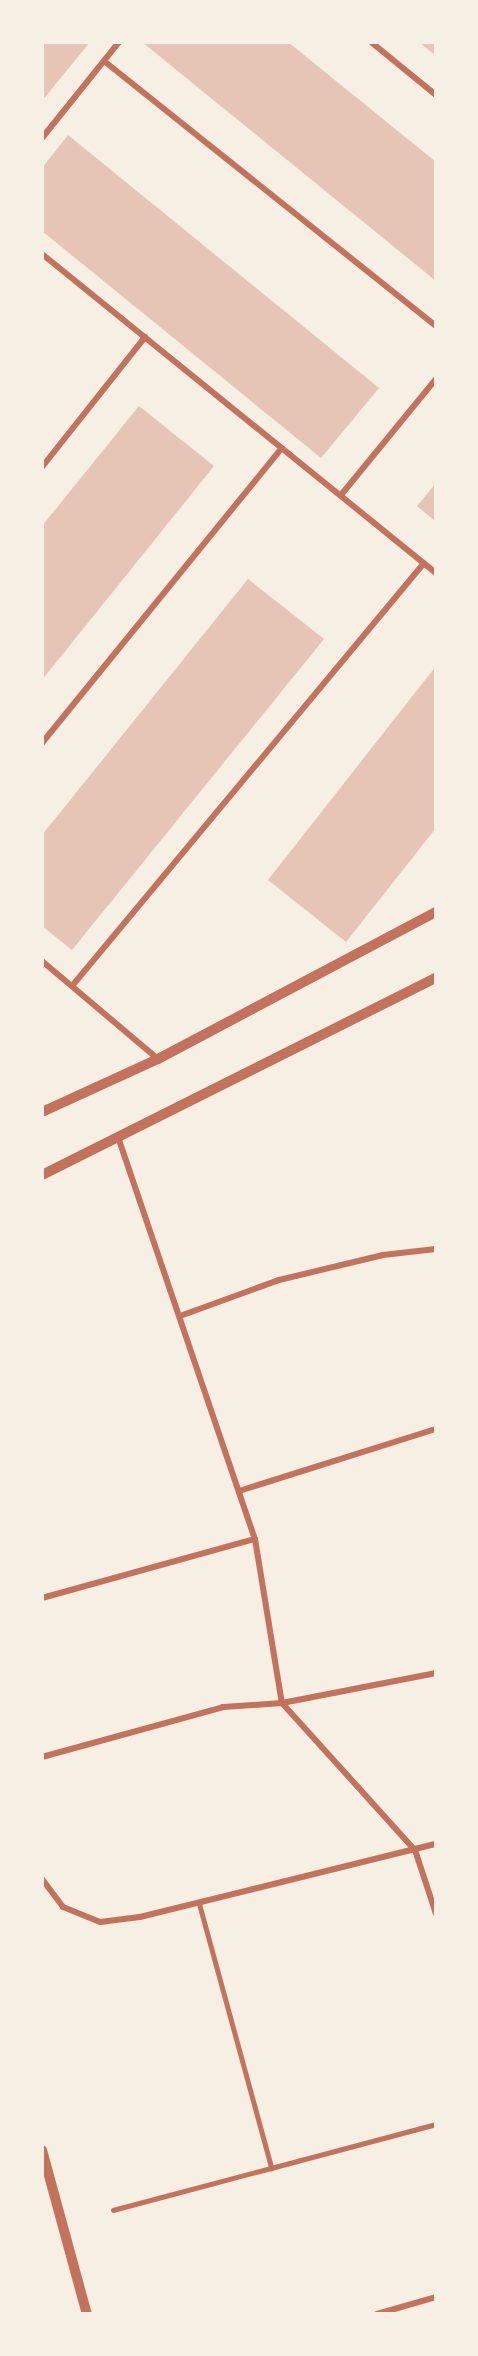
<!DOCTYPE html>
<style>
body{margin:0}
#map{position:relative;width:478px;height:2356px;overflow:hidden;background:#f6efe4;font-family:"Varela Round",sans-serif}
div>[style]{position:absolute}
.building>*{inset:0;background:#e6c5b7}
.service>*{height:4.5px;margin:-2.25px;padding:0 2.25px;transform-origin:2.25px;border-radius:2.25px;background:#c5725c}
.minor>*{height:6px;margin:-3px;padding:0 3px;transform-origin:3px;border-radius:3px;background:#c5725c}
.tertiary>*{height:10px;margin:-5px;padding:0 5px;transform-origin:5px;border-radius:5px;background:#c5725c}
span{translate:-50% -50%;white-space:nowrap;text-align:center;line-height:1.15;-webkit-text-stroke:5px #f6efe4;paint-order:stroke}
.frame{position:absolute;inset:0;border:44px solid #f6efe4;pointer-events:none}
</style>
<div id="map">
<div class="building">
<i style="clip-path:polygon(42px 42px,90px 42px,42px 101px)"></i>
<i style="clip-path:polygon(142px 42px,288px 42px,436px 162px,436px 281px)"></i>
<i style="clip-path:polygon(419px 42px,436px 42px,436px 56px)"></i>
<i style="clip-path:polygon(68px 135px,379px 388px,321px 458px,42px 231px,42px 168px)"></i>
<i style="clip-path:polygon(139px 406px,214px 466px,42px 680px,42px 526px)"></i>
<i style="clip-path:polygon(436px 483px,436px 522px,417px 506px)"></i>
<i style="clip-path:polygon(248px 579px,324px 639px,72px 950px,42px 926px,42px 835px)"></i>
<i style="clip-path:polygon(436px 666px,436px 828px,346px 942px,268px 880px)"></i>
</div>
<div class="service">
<i style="left:199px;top:1902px;width:276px;rotate:74.7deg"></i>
<i style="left:113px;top:2210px;width:334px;rotate:-14.9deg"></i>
</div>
<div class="minor">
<i style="left:371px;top:42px;width:84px;rotate:39.2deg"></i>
<i style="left:104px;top:61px;width:425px;rotate:38.6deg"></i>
<i style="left:42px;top:138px;width:123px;rotate:-51.3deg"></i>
<i style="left:42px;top:254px;width:507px;rotate:39deg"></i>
<i style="left:42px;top:467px;width:166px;rotate:-51.6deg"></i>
<i style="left:341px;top:495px;width:150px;rotate:-50.7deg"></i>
<i style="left:42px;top:743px;width:380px;rotate:-50.9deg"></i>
<i style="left:42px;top:961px;width:152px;rotate:40.2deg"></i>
<i style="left:72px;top:986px;width:550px;rotate:-50.23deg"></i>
<i style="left:118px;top:1137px;width:425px;rotate:71.2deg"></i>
<i style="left:255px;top:1539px;width:166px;rotate:80.7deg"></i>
<i style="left:282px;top:1703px;width:198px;rotate:47.9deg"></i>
<i style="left:415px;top:1850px;width:67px;rotate:71.8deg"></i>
<i style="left:180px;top:1316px;width:105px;rotate:-20deg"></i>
<i style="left:279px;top:1280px;width:107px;rotate:-13.5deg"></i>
<i style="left:383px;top:1255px;width:53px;rotate:-6.5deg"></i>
<i style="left:239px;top:1491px;width:207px;rotate:-17.5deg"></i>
<i style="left:42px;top:1598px;width:221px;rotate:-15.5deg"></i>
<i style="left:42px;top:1757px;width:188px;rotate:-15.4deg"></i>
<i style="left:223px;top:1707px;width:59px;rotate:-3.9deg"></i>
<i style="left:282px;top:1703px;width:157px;rotate:-11deg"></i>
<i style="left:42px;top:1879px;width:35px;rotate:53deg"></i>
<i style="left:63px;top:1907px;width:40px;rotate:22deg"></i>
<i style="left:100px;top:1922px;width:40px;rotate:-7.1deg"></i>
<i style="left:140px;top:1917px;width:305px;rotate:-13.9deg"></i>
<i style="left:377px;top:2314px;width:61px;rotate:-16.1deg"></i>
</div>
<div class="tertiary">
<i style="left:42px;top:1112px;width:128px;rotate:-24.6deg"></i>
<i style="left:158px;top:1059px;width:314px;rotate:-27.9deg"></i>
<i style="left:42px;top:1175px;width:441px;rotate:-26.6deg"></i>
<i style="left:42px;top:2150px;width:170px;rotate:74.7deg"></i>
</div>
<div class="frame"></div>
</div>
